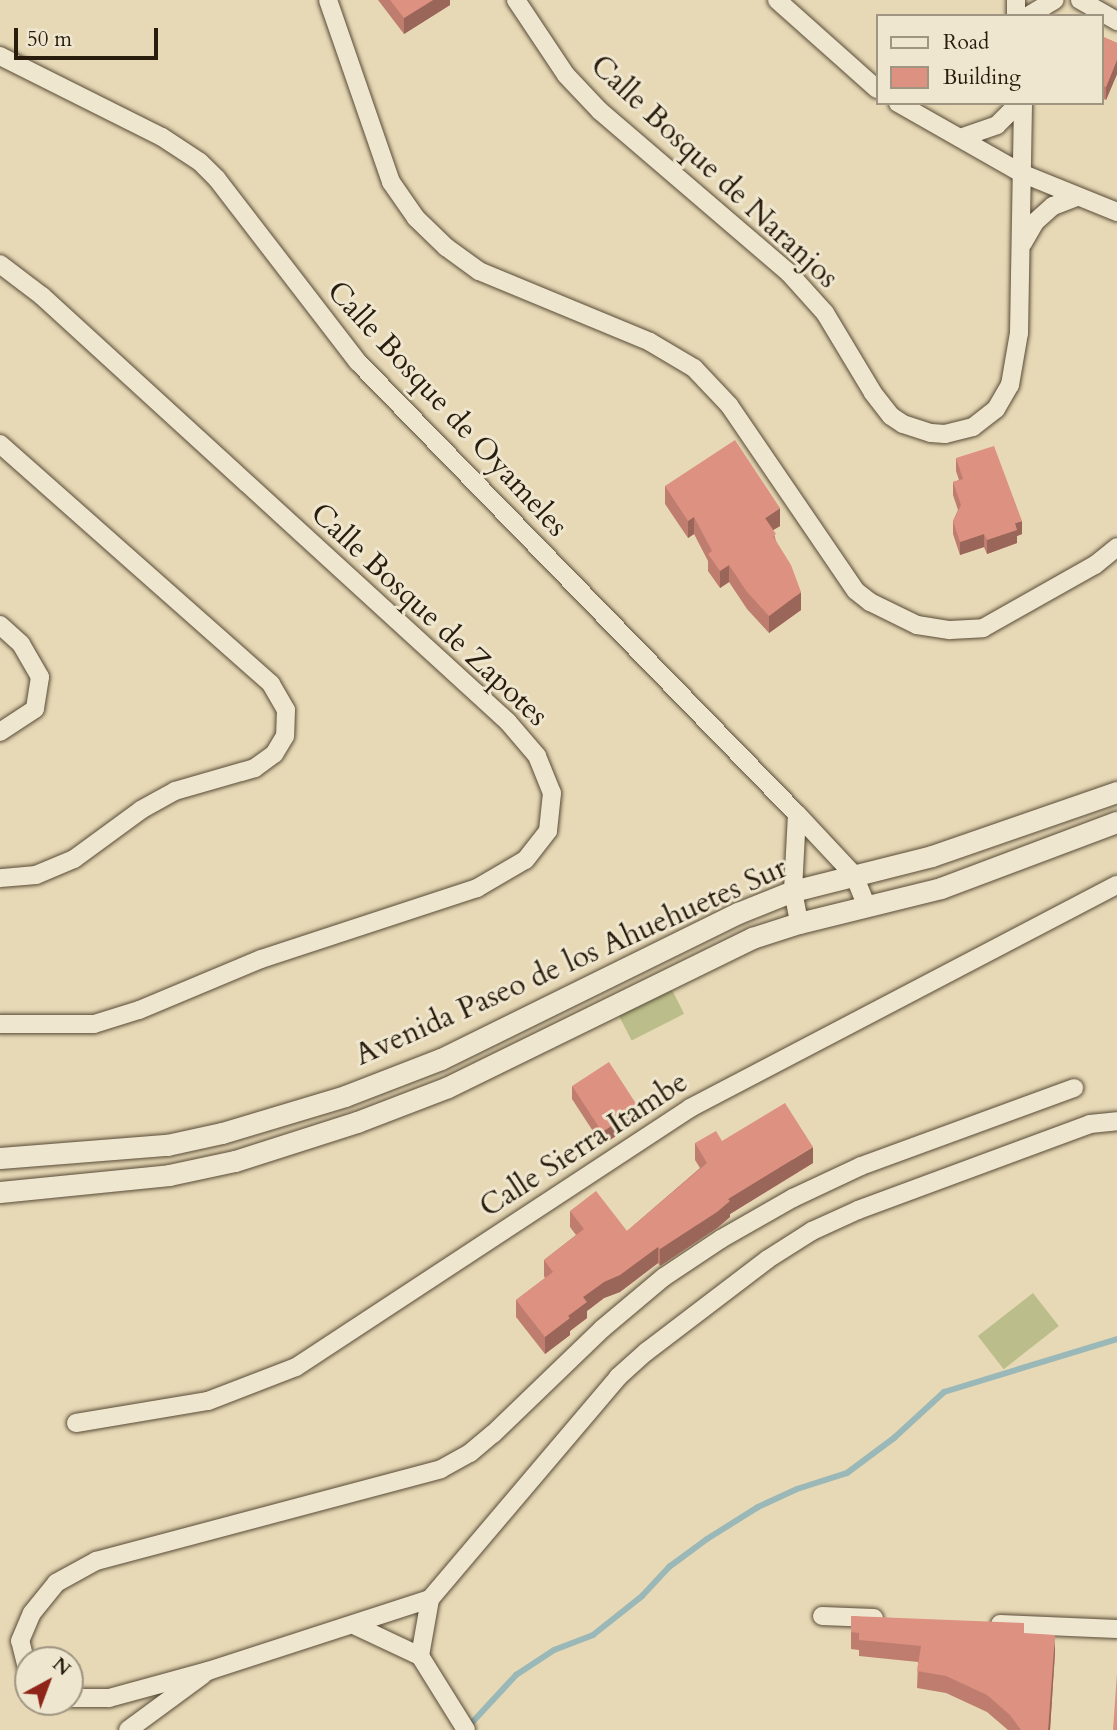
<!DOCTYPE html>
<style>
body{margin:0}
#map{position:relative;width:1117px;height:1730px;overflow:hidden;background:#e7d9b6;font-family:Cardo,serif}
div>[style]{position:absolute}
.green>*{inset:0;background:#bbbe8a;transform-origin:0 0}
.stream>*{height:6px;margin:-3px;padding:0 3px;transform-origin:3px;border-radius:3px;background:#9ab8b7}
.roads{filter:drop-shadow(0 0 2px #584b36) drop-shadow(0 0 2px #584b36)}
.minor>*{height:18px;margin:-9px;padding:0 9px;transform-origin:9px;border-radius:9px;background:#efe6d0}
.tertiary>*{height:21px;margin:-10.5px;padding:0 10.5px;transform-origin:10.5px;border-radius:10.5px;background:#efe6d0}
.wall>*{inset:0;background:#be7d6e}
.shaded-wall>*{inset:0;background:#9b665a}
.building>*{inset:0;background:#dd9180;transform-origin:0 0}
span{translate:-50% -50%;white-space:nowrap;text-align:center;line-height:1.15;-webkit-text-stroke:6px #efe6d0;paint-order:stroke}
.street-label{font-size:30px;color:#281c0c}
.legend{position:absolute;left:876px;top:14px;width:228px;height:91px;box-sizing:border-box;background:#efe6d0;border:2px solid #9f9582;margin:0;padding:9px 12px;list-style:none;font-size:21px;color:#281c0c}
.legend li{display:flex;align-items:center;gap:14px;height:35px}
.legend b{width:35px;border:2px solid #9f9582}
.north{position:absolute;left:14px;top:1646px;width:70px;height:70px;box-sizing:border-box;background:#efe6d0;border:2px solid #9f9582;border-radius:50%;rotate:41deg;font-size:19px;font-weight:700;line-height:28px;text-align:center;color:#281c0c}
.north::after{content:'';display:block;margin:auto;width:24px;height:32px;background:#8f2418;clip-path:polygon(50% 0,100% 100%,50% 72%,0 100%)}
.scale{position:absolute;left:14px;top:28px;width:144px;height:32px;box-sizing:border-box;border:4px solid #281c0c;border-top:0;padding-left:9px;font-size:21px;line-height:24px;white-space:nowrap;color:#281c0c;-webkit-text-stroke:5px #efe6d0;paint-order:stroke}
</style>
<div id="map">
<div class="green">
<i style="left:671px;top:988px;width:29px;height:59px;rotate:63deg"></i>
<i style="left:1033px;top:1293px;width:42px;height:70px;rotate:52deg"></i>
</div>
<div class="stream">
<i style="left:466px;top:1729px;width:74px;rotate:-47.2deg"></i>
<i style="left:516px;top:1675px;width:45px;rotate:-33.3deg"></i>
<i style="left:554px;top:1650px;width:42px;rotate:-21deg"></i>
<i style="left:593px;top:1635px;width:63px;rotate:-38.5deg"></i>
<i style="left:642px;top:1596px;width:40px;rotate:-47deg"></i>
<i style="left:669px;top:1567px;width:47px;rotate:-36.4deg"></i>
<i style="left:707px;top:1539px;width:60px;rotate:-32.1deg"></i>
<i style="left:758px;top:1507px;width:43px;rotate:-24.8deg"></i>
<i style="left:797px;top:1489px;width:52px;rotate:-17.7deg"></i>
<i style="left:847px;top:1473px;width:59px;rotate:-36.7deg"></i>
<i style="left:894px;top:1438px;width:68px;rotate:-42.6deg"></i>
<i style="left:944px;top:1392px;width:181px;rotate:-17deg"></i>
</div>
<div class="roads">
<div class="minor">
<i style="left:328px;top:0;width:193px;rotate:70.9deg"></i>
<i style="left:391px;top:182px;width:44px;rotate:55.2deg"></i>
<i style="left:416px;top:218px;width:42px;rotate:44deg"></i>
<i style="left:446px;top:247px;width:41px;rotate:36deg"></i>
<i style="left:479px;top:271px;width:185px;rotate:22.5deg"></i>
<i style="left:650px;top:342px;width:51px;rotate:30.6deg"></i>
<i style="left:694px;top:368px;width:51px;rotate:46.6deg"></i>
<i style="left:729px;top:405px;width:225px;rotate:55.7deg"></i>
<i style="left:856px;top:591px;width:18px;rotate:38deg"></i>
<i style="left:870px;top:602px;width:52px;rotate:26.1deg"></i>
<i style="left:917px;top:625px;width:33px;rotate:9deg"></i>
<i style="left:950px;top:630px;width:33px;rotate:-3deg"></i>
<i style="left:983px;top:628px;width:129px;rotate:-29.4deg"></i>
<i style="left:1095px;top:565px;width:28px;rotate:-39deg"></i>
<i style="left:516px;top:0;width:90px;rotate:56.3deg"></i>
<i style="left:566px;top:75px;width:50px;rotate:46.6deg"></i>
<i style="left:600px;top:111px;width:249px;rotate:40.6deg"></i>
<i style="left:789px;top:273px;width:54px;rotate:48deg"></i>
<i style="left:825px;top:313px;width:93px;rotate:59deg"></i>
<i style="left:873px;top:393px;width:29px;rotate:52deg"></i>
<i style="left:891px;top:416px;width:14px;rotate:34deg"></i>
<i style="left:903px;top:424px;width:29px;rotate:18deg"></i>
<i style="left:931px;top:433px;width:14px;rotate:4deg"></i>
<i style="left:945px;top:434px;width:29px;rotate:-14deg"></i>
<i style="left:973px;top:427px;width:29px;rotate:-38deg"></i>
<i style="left:996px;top:409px;width:28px;rotate:-60deg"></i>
<i style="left:1010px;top:385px;width:53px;rotate:-80.2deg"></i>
<i style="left:1019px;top:333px;width:230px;rotate:-89deg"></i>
<i style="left:777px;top:0;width:134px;rotate:41.7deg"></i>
<i style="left:1080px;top:0;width:43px;rotate:29.6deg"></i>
<i style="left:1016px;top:16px;width:16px;rotate:-90deg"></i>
<i style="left:1028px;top:16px;width:31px;rotate:-31deg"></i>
<i style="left:0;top:56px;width:181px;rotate:26.6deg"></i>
<i style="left:162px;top:137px;width:45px;rotate:33.3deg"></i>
<i style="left:200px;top:162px;width:24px;rotate:45deg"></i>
<i style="left:217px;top:179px;width:231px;rotate:52.4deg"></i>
<i style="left:358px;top:362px;width:630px;rotate:45.84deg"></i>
<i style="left:797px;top:814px;width:83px;rotate:46.9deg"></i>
<i style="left:854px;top:875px;width:35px;rotate:68deg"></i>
<i style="left:898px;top:103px;width:142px;rotate:29.6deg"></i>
<i style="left:1021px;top:173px;width:104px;rotate:22.1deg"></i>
<i style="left:960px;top:138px;width:39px;rotate:-19deg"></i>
<i style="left:997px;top:125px;width:31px;rotate:-45deg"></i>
<i style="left:1023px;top:243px;width:24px;rotate:-60deg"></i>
<i style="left:1035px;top:222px;width:24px;rotate:-42deg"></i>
<i style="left:1053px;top:206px;width:25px;rotate:-21deg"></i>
<i style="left:0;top:264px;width:53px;rotate:37.3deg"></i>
<i style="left:42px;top:296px;width:631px;rotate:42.43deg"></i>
<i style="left:508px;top:722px;width:45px;rotate:49.5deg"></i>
<i style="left:537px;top:756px;width:40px;rotate:68deg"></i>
<i style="left:552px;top:793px;width:38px;rotate:96deg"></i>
<i style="left:548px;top:831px;width:37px;rotate:128deg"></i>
<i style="left:525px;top:860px;width:56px;rotate:149.7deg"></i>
<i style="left:477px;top:888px;width:227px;rotate:161.8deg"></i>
<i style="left:261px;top:959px;width:132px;rotate:157.3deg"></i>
<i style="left:139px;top:1010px;width:47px;rotate:162.7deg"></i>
<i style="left:94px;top:1024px;width:94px;rotate:180deg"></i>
<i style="left:0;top:444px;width:362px;rotate:41.5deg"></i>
<i style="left:271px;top:684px;width:30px;rotate:60deg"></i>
<i style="left:286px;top:710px;width:26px;rotate:92deg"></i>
<i style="left:285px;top:736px;width:21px;rotate:121deg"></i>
<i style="left:274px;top:754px;width:24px;rotate:144deg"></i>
<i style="left:255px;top:768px;width:83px;rotate:164deg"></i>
<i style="left:175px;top:791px;width:39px;rotate:151deg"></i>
<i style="left:141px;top:810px;width:83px;rotate:143.8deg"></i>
<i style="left:74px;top:859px;width:41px;rotate:157.2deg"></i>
<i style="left:36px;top:875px;width:36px;rotate:175deg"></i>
<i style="left:0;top:625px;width:28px;rotate:42deg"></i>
<i style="left:21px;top:644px;width:38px;rotate:60deg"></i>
<i style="left:40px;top:677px;width:32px;rotate:99deg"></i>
<i style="left:35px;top:709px;width:42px;rotate:146.7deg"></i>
<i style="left:797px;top:814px;width:77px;rotate:93deg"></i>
<i style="left:793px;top:891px;width:33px;rotate:79deg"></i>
<i style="left:76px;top:1423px;width:134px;rotate:-9.5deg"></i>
<i style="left:208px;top:1401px;width:94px;rotate:-21.1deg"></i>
<i style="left:296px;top:1367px;width:472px;rotate:-33.3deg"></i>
<i style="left:690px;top:1108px;width:482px;rotate:-27.6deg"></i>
<i style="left:822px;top:1616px;width:52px;rotate:2.2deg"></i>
<i style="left:1000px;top:1624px;width:117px;rotate:2.4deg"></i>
<i style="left:354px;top:1625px;width:73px;rotate:25.2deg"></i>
<i style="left:420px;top:1656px;width:87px;rotate:58.1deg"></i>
<i style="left:420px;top:1656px;width:58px;rotate:-80deg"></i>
<i style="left:28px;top:1672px;width:32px;rotate:-104deg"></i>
<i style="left:20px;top:1641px;width:30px;rotate:-67deg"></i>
<i style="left:32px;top:1613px;width:38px;rotate:-51deg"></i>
<i style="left:56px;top:1583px;width:46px;rotate:-28.8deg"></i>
<i style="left:96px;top:1561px;width:357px;rotate:-14.9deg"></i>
<i style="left:441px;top:1469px;width:33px;rotate:-29deg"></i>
<i style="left:470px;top:1453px;width:30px;rotate:-40deg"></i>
<i style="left:493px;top:1434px;width:151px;rotate:-43.9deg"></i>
<i style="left:602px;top:1329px;width:81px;rotate:-40deg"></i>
<i style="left:664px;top:1277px;width:69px;rotate:-33.7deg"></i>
<i style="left:721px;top:1239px;width:83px;rotate:-29.7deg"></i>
<i style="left:793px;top:1198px;width:75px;rotate:-25.2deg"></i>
<i style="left:861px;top:1166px;width:227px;rotate:-20.1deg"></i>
<i style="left:70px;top:1698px;width:39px"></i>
<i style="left:109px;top:1698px;width:103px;rotate:-15.3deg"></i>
<i style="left:208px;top:1671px;width:233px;rotate:-18deg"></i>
<i style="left:430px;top:1599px;width:291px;rotate:-49.7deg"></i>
<i style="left:618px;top:1377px;width:38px;rotate:-42deg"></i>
<i style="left:646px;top:1352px;width:153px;rotate:-37.3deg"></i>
<i style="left:768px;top:1259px;width:52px;rotate:-32.5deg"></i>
<i style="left:812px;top:1231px;width:51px;rotate:-24.5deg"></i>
<i style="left:858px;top:1210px;width:247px;rotate:-20.3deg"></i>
<i style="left:1090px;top:1124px;width:27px;rotate:-6deg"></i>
<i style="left:128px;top:1730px;width:93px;rotate:-36.3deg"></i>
</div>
<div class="tertiary">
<i style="left:0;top:1158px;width:168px;rotate:-4.5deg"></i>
<i style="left:167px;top:1145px;width:56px;rotate:-12.3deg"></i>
<i style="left:222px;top:1133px;width:128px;rotate:-16.7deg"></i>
<i style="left:345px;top:1096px;width:103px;rotate:-21.1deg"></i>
<i style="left:441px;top:1059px;width:331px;rotate:-26.2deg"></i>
<i style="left:738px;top:913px;width:59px;rotate:-21.8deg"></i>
<i style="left:793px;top:891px;width:143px;rotate:-14.1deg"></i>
<i style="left:932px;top:856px;width:196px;rotate:-19.1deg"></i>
<i style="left:0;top:1192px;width:170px;rotate:-5.7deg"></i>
<i style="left:169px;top:1175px;width:67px;rotate:-12deg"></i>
<i style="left:235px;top:1161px;width:128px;rotate:-17.7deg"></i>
<i style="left:357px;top:1122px;width:97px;rotate:-21deg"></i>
<i style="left:448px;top:1087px;width:339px;rotate:-26.1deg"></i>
<i style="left:752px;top:938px;width:49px;rotate:-17.7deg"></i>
<i style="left:799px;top:923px;width:146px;rotate:-13.8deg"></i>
<i style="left:941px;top:888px;width:188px;rotate:-20.6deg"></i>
</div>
</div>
<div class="wall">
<i style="clip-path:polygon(378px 0,450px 0,450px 5px,404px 34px)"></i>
<i style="clip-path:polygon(1101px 36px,1117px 43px,1117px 74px,1106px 100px,1101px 98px)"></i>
<i style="clip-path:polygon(956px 458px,1022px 534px,1017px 536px,1017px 543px,987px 554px,984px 547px,960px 555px,953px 534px,953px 521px,958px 510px,953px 495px,953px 482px,959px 480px,956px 471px)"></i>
<i style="clip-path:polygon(665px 486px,780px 526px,773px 530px,776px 541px,801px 610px,769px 633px,747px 609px,729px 582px,720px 588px,708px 571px,708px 561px,694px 534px,688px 538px,665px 504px)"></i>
<i style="clip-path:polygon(572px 1086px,639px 1121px,602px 1145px,572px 1099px)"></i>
<i style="clip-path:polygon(695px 1143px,813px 1163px,730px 1214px,730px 1217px,717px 1228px,660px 1266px,658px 1263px,620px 1292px,604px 1298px,587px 1311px,587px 1318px,570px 1331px,570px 1335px,545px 1354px,516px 1317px,516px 1300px,545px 1278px,544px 1276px,544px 1260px,576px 1235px,570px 1227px,570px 1211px,627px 1231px,700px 1168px,695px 1160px)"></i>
<i style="clip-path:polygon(851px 1616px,1024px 1633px,1055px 1652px,1050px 1730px,1008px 1730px,987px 1712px,946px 1693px,917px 1688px,918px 1662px,859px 1656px,859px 1650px,851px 1649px)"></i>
</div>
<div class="shaded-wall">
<i style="clip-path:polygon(433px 0,450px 0,450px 5px,404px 34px,404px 18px)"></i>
<i style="clip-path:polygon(1117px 60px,1117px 74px,1106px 100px,1106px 87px)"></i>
<i style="clip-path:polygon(780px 508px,780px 526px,765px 535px,765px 518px)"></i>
<i style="clip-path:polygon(694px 517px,694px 534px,688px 538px,688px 521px)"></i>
<i style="clip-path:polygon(1022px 521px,1022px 534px,1017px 536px,1017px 543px,987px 554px,987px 540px,1015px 523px)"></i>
<i style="clip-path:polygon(984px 534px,984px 547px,960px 555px,960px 542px)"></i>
<i style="clip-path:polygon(729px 565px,729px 582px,720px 588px,720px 571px)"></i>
<i style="clip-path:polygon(801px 592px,801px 610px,769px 633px,769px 616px)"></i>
<i style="clip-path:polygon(639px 1108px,639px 1121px,602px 1145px,602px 1132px)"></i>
<i style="clip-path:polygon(813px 1147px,813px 1163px,730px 1214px,730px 1217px,717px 1228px,660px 1266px,660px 1249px,728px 1199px)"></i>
<i style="clip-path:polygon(658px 1247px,658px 1263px,620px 1292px,604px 1298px,587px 1311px,587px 1318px,570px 1331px,570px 1335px,545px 1354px,545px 1337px,583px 1297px,604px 1282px)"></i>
<i style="clip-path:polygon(1055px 1635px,1055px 1652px,1050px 1730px,1048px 1730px)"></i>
</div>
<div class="building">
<i style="clip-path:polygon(390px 0,433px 0,404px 18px)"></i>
<i style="clip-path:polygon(1101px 36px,1117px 43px,1117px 60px,1106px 87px,1101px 85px)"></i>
<i style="clip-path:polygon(735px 440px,780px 508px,765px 518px,776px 534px,773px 536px,791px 565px,801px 592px,769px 616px,747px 592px,729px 565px,720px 571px,708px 554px,712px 551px,694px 517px,688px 521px,665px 486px)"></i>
<i style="clip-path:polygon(994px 446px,1022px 521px,1015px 523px,1017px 530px,987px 540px,984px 534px,960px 542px,953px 521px,961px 505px,953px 482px,963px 479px,956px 458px)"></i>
<i style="left:609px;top:1062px;width:55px;height:44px;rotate:57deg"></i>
<i style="clip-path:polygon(785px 1103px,813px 1147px,728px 1199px,730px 1201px,717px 1212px,660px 1249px,658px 1247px,620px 1275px,604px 1282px,583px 1297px,587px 1302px,568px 1316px,570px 1318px,545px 1337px,516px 1300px,553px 1272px,544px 1260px,584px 1229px,570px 1211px,596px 1191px,627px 1231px,707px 1163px,695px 1143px,716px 1131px,722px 1141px)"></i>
<i style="clip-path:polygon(851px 1616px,1024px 1623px,1024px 1633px,1055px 1635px,1048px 1730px,1021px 1730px,1010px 1715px,987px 1695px,946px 1676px,917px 1671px,921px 1646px,859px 1640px,859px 1633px,851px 1632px)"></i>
<i style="clip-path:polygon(1117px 1673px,1117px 1730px,1113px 1730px)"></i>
</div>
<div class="street-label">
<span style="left:714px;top:172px;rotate:43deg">Calle Bosque de Naranjos</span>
<span style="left:447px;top:409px;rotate:47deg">Calle Bosque de Oyameles</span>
<span style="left:429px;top:615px;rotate:43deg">Calle Bosque de Zapotes</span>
<span style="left:571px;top:962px;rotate:-24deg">Avenida Paseo de los Ahuehuetes Sur</span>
<span style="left:584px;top:1145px;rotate:-33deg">Calle Sierra Itambe</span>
</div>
<ul class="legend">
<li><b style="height:9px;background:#efe6d0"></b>Road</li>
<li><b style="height:19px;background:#dd9180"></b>Building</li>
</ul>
<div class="north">N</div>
<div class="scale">50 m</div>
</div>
